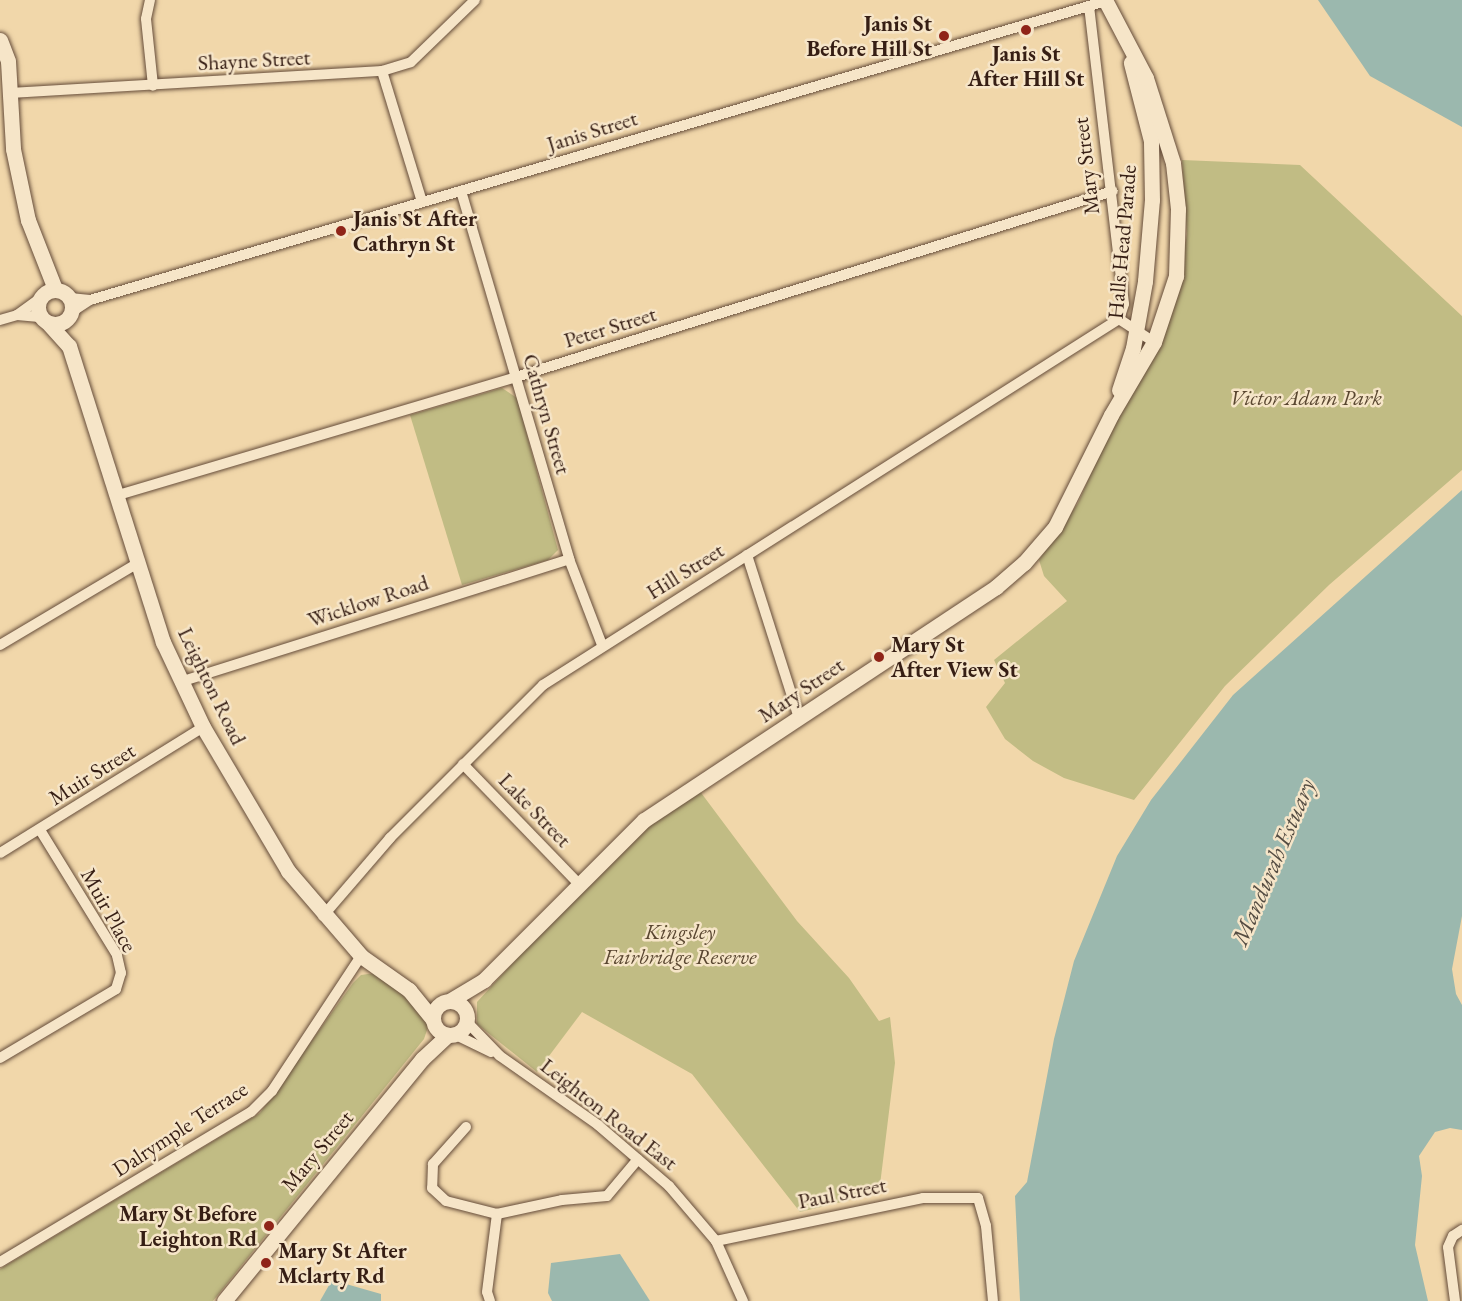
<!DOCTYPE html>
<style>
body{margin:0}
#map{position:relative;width:1462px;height:1301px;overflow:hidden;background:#f1d7aa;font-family:"EB Garamond",serif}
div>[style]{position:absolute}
.green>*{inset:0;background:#c1bc84}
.water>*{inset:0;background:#9bb8ae}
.roads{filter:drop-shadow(0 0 2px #654c3a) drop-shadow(0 0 2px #654c3a)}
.street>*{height:10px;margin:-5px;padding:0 5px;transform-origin:5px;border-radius:5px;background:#f6e5c8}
.secondary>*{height:15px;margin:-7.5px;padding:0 7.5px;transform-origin:7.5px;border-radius:7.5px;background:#f6e5c8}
.secondary>.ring{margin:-7.5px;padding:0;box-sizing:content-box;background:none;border:15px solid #f6e5c8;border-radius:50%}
.dots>*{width:16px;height:16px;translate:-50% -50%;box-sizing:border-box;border:3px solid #f6e5c8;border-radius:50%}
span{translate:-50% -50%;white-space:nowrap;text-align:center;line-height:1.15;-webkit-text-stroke:5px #f6e5c8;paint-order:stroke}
.poi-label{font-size:22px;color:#361e14;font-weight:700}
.right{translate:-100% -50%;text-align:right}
.left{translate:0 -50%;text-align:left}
.street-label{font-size:22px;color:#361e14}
.park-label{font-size:22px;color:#594630;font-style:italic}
.water-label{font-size:24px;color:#544c42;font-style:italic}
</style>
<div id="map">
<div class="green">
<i style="clip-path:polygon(1182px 160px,1300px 165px,1462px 316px,1462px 470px,1329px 585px,1225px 686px,1134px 800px,1064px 778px,1033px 761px,1005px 739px,986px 707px,1005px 683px,994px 660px,1067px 601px,1044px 576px,1039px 560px,1078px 503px,1180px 275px,1187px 234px)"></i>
<i style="clip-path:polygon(502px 388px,517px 398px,558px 550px,548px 560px,462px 585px,410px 415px)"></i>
<i style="clip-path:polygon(699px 790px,797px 921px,849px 978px,879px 1021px,890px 1017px,895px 1063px,879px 1193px,800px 1212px,692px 1074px,582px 1012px,537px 1072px,477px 1024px,477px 1002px,571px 900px,629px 840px)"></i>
<i style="clip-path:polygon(375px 973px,420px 1006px,429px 1024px,424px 1039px,213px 1301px,0 1301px,0 1269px,260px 1113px,353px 983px,361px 975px)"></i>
</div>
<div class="water">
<i style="clip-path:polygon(1318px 0,1462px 0,1462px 127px,1370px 76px)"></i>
<i style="clip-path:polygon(1462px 490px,1462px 916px,1452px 969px,1456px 994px,1462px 1005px,1462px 1130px,1450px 1128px,1435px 1132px,1419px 1156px,1422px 1176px,1415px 1245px,1428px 1301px,1020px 1301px,1015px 1196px,1027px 1182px,1054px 1039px,1074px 961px,1117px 856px,1151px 800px,1233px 695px)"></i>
<i style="clip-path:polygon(620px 1254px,650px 1301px,552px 1301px,548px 1293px,551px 1263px)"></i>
<i style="clip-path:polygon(332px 1280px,381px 1294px,381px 1301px,320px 1301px)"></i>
</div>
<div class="roads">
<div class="street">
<i style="left:150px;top:0;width:19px;rotate:102deg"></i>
<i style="left:146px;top:19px;width:67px;rotate:84deg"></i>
<i style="left:1089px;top:6px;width:300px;rotate:83.3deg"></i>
<i style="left:1124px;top:304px;width:16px;rotate:108deg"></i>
<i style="left:1119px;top:319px;width:42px;rotate:33.3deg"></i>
<i style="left:382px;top:71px;width:137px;rotate:73deg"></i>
<i style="left:10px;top:93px;width:373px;rotate:-3.4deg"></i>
<i style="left:382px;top:71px;width:30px;rotate:-17deg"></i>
<i style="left:411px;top:62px;width:89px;rotate:-44.1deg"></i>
<i style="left:461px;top:191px;width:384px;rotate:73.6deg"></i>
<i style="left:569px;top:559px;width:92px;rotate:69deg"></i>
<i style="left:70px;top:298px;width:20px;rotate:6deg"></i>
<i style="left:73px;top:311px;width:20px;rotate:-33deg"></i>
<i style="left:90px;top:300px;width:1059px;rotate:-16.4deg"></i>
<i style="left:17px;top:315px;width:25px;rotate:5deg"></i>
<i style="left:0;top:320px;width:18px;rotate:-16deg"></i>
<i style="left:17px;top:315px;width:29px;rotate:-36deg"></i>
<i style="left:118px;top:495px;width:415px;rotate:-16.5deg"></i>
<i style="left:516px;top:377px;width:625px;rotate:-17.3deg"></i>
<i style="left:747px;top:555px;width:171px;rotate:72.3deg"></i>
<i style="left:0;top:645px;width:161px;rotate:-30.7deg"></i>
<i style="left:180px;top:682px;width:408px;rotate:-17.5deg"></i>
<i style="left:463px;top:764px;width:165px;rotate:46deg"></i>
<i style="left:0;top:853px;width:239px;rotate:-31.8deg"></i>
<i style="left:323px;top:916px;width:103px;rotate:-49.3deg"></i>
<i style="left:390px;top:838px;width:216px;rotate:-45deg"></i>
<i style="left:543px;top:685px;width:682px;rotate:-32.43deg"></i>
<i style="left:467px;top:1022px;width:47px;rotate:45.9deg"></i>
<i style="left:500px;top:1056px;width:120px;rotate:35.1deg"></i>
<i style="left:598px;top:1125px;width:94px;rotate:40.7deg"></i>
<i style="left:669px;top:1186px;width:72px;rotate:49.5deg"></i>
<i style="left:716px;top:1241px;width:66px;rotate:65.8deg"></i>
<i style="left:456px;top:1035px;width:39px;rotate:26deg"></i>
<i style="left:0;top:1058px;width:135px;rotate:-30.7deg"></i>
<i style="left:116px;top:989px;width:17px;rotate:-73deg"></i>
<i style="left:121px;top:973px;width:18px;rotate:-103deg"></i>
<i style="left:117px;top:955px;width:147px;rotate:-121.6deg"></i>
<i style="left:466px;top:1127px;width:50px;rotate:131.7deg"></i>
<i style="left:433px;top:1164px;width:24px;rotate:92deg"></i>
<i style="left:432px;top:1188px;width:19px;rotate:43deg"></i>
<i style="left:446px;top:1201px;width:53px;rotate:14.3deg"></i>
<i style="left:497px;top:1214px;width:66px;rotate:-12.2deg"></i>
<i style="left:562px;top:1200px;width:45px;rotate:-5.1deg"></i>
<i style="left:607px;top:1196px;width:48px;rotate:-50deg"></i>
<i style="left:716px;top:1241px;width:211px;rotate:-11.7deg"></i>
<i style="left:923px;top:1198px;width:55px"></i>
<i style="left:978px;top:1198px;width:29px;rotate:74deg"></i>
<i style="left:986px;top:1226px;width:75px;rotate:84.7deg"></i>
<i style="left:0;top:1262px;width:292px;rotate:-30.9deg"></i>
<i style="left:251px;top:1112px;width:30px;rotate:-45deg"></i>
<i style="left:272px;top:1091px;width:162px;rotate:-56.6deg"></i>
<i style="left:490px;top:1301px;width:9px;rotate:-108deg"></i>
<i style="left:487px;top:1292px;width:79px;rotate:-82.7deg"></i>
<i style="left:1455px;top:1301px;width:54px;rotate:-97.4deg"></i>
<i style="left:1448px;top:1247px;width:12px;rotate:-66deg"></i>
<i style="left:1453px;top:1236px;width:11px;rotate:-34deg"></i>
</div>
<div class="secondary">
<i style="left:0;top:40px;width:22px;rotate:69deg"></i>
<i style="left:8px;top:61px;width:88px;rotate:86.7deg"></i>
<i style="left:13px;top:149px;width:73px;rotate:78.1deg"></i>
<i style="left:28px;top:220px;width:74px;rotate:68.6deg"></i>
<i class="ring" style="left:38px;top:290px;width:19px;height:19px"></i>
<i style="left:48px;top:323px;width:31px;rotate:48deg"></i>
<i style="left:69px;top:346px;width:311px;rotate:72.4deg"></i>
<i style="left:163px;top:642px;width:94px;rotate:64.8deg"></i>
<i style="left:203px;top:727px;width:167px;rotate:59.4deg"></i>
<i style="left:288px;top:871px;width:112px;rotate:49.3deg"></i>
<i style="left:361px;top:956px;width:59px;rotate:35.3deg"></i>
<i style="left:409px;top:990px;width:38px;rotate:51deg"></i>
<i style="left:1119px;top:390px;width:44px;rotate:-71.6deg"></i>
<i style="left:1133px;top:348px;width:68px;rotate:-79.8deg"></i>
<i style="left:1145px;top:281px;width:81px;rotate:-85.1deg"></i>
<i style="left:1152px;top:200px;width:59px;rotate:-91deg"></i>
<i style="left:1151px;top:141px;width:81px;rotate:-104.4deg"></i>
<i style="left:451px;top:1000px;width:39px;rotate:-31deg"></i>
<i style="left:484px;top:980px;width:226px;rotate:-45deg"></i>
<i style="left:644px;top:820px;width:422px;rotate:-33.5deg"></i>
<i style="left:996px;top:587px;width:37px;rotate:-41deg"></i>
<i style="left:1024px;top:563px;width:48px;rotate:-49.3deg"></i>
<i style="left:1055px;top:527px;width:125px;rotate:-63.4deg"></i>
<i style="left:1111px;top:415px;width:85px;rotate:-59.5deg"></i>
<i style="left:1154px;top:342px;width:70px;rotate:-71.6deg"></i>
<i style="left:1176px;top:276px;width:67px;rotate:-88.3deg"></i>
<i style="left:1178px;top:209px;width:46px;rotate:-96.2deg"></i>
<i style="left:1173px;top:163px;width:89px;rotate:-107.6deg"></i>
<i style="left:1146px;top:78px;width:88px;rotate:-117.7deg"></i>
<i class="ring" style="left:433px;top:1001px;width:19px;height:19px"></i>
<i style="left:224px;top:1301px;width:313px;rotate:-50.7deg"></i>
<i style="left:422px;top:1059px;width:35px;rotate:-43deg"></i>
</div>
</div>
<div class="dots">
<i style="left:1026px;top:30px;background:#8f2418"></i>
<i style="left:944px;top:36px;background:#8f2418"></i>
<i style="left:341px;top:231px;background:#8f2418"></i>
<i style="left:879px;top:657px;background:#8f2418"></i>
<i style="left:269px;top:1226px;background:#8f2418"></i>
<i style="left:266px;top:1263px;background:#8f2418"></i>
</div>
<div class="poi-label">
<span class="right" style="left:932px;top:36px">Janis St<br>Before Hill St</span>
<span style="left:1026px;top:66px">Janis St<br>After Hill St</span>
<span class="left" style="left:353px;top:231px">Janis St After<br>Cathryn St</span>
<span class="left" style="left:891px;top:657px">Mary St<br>After View St</span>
<span class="right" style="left:257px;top:1226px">Mary St Before<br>Leighton Rd</span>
<span class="left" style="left:278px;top:1263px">Mary St After<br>Mclarty Rd</span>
</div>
<div class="street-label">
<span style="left:254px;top:60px;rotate:-3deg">Shayne Street</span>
<span style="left:592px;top:131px;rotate:-17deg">Janis Street</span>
<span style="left:1086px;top:166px;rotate:-97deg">Mary Street</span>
<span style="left:1122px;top:242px;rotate:-85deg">Halls Head Parade</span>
<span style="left:610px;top:327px;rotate:-17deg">Peter Street</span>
<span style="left:547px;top:414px;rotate:74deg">Cathryn Street</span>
<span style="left:685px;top:571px;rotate:-32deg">Hill Street</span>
<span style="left:368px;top:601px;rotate:-18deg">Wicklow Road</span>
<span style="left:212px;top:686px;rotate:64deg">Leighton Road</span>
<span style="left:801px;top:690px;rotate:-34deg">Mary Street</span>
<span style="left:92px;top:774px;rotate:-32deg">Muir Street</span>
<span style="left:535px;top:810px;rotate:46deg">Lake Street</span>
<span style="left:109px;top:910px;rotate:61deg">Muir Place</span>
<span style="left:609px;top:1114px;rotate:38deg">Leighton Road East</span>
<span style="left:180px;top:1129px;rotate:-33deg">Dalrymple Terrace</span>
<span style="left:317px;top:1151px;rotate:-50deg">Mary Street</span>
<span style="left:842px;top:1193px;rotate:-11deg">Paul Street</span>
</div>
<div class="park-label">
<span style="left:1306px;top:398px">Victor Adam Park</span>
<span style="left:680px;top:944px">Kingsley<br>Fairbridge Reserve</span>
</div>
<div class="water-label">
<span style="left:1273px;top:862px;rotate:-67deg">Mandurah Estuary</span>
</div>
</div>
